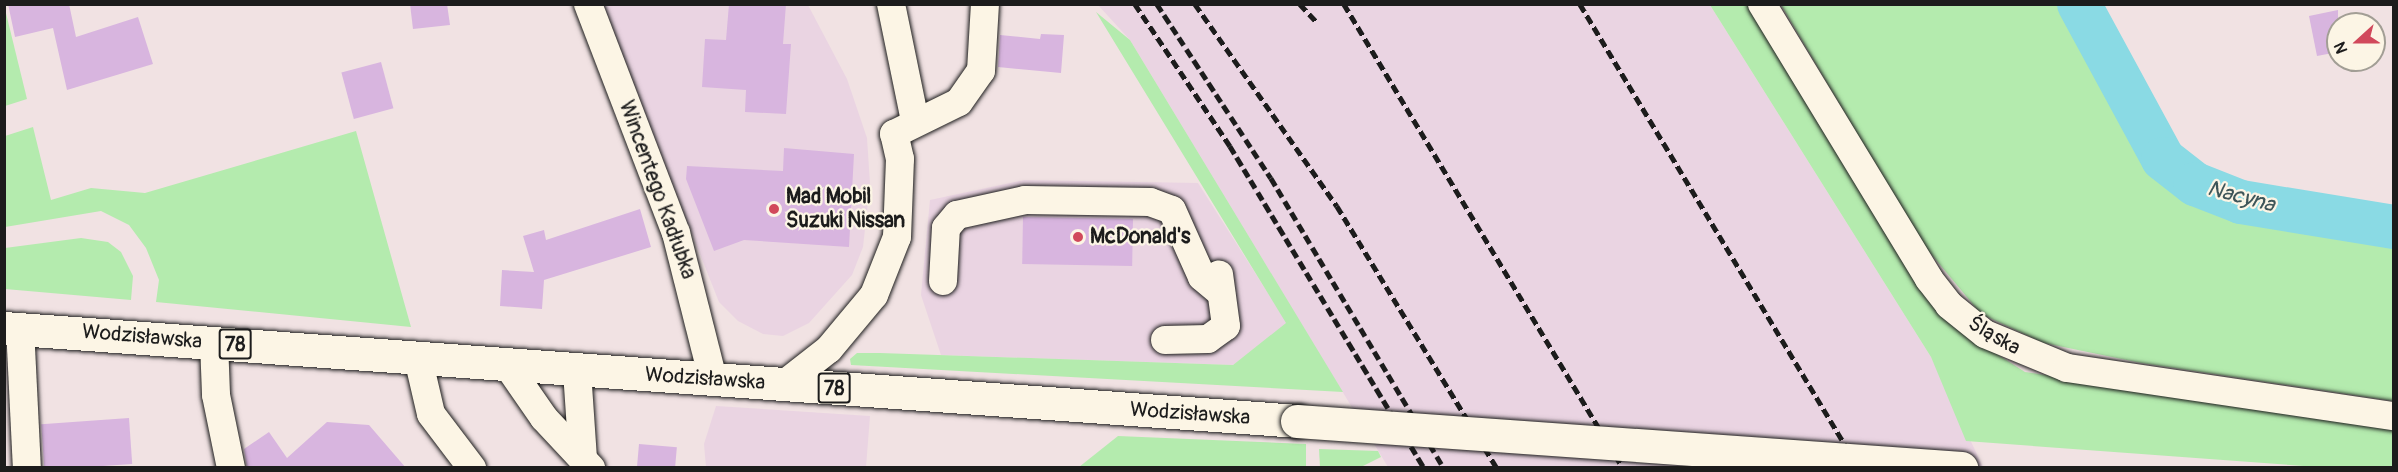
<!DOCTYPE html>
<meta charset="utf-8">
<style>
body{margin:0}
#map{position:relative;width:2398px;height:472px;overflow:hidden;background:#f1e2e3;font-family:Pangolin,sans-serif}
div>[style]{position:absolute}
.built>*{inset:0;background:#ead4e2}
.green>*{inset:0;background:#b4ebae}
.river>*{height:44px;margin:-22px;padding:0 22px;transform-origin:22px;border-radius:22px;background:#8adae4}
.building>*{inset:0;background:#d8b5df;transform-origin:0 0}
.roads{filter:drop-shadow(0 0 2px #1c1c1c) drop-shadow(0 0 2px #1c1c1c)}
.minor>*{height:28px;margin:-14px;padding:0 14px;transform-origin:14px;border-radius:14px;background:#fcf5e5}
.major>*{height:33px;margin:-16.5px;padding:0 16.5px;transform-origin:16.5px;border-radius:16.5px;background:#fcf5e5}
.rail>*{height:4.5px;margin-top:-2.25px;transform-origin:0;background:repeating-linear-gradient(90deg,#1c1c1c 0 9px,transparent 0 13.5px)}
.bridges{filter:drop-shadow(0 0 2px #1c1c1c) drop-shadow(0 0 2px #1c1c1c)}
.major-bridge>*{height:33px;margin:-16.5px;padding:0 16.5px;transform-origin:16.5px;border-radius:16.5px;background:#fcf5e5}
.dots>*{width:16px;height:16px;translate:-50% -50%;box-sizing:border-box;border:3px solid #fcf5e5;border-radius:50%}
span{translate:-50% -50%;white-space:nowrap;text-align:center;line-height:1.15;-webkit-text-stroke:4.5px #fcf5e5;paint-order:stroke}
.shield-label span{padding:2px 4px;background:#fcf5e5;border:2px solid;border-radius:4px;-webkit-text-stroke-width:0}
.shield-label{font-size:20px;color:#1c1c1c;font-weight:700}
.street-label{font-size:21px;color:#1c1c1c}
.poi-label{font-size:21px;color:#1c1c1c;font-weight:700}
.left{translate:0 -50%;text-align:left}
.water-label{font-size:22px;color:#3d5558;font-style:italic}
.frame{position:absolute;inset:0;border:6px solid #1c1c1c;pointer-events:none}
.north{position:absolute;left:2326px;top:12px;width:60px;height:60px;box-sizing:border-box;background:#fcf5e5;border:2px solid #a29e95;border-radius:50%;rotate:249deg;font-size:16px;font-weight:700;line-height:24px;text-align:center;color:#1c1c1c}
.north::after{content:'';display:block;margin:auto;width:21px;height:27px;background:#d1495b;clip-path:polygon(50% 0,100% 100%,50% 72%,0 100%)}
</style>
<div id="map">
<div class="built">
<i style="clip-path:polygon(601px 5px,808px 5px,847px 79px,867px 138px,870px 184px,863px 247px,852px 275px,809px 323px,783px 336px,763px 334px,738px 321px,719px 302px)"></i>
<i style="clip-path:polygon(1098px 5px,1710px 5px,1931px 357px,1983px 467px,1388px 467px,1130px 40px)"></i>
<i style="clip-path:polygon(1024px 180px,1198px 183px,1287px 323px,1233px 365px,941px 355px,921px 295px,930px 200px)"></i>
<i style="clip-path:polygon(716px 406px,870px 416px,866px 467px,706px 467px,704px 444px)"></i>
</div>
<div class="green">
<i style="clip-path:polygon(4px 5px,27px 99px,5px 106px,4px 106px)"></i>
<i style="clip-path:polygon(1710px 5px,1747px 5px,1923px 291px,1978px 342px,2025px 372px,2393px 427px,2393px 467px,2317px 467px,1966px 441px,1931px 357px)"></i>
<i style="clip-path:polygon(1781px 5px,2087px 5px,2172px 160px,2212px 183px,2393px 218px,2393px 401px,2141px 363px,2044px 343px,1981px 314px,1921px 242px)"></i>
<i style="clip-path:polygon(1096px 12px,1130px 40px,1343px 392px,851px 365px,850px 359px,857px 353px,880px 353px,1233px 365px,1286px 323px)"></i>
<i style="clip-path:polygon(33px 127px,51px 200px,91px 188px,145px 193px,356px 131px,411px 327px,156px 302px,159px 280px,146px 248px,129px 225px,101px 211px,5px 227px,5px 136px)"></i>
<i style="clip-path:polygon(81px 238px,108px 242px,121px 252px,133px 276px,131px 300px,5px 289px,5px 248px)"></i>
<i style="clip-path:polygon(1118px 436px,1306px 444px,1306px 467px,1079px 467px)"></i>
<i style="clip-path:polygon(1319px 449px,1378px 451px,1381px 457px,1361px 467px,1320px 467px)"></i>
</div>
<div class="river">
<i style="left:2079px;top:4px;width:176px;rotate:61.5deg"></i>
<i style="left:2163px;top:159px;width:41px;rotate:38deg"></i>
<i style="left:2195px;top:184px;width:49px;rotate:21.4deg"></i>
<i style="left:2241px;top:202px;width:155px;rotate:9.3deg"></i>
</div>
<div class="building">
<i style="clip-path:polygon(8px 4px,69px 4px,76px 37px,138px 17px,153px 64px,67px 90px,53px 28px,15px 37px)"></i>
<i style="clip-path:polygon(410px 4px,447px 4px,450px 25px,413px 29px)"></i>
<i style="clip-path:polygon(729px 4px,786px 4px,783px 44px,791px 44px,786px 114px,745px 112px,746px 90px,702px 87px,705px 39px,726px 40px)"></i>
<i style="clip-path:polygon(2338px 10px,2338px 52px,2317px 56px,2309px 16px)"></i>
<i style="clip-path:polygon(1041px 34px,1064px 35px,1061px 73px,998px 67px,1000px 35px,1040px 39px)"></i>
<i style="left:381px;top:62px;width:48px;height:41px;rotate:75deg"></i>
<i style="clip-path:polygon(784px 148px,854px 154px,849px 247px,744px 240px,714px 251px,686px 179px,687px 166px,783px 171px)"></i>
<i style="clip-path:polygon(640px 209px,651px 247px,544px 280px,542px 309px,500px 306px,502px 270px,534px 272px,523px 236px,544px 230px,546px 240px)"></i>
<i style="left:1023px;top:217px;width:110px;height:47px;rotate:1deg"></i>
<i style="left:129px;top:418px;width:46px;height:88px;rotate:86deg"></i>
<i style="clip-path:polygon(327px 422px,369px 425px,406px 468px,247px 468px,244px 449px,269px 432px,287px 458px)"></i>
<i style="left:639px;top:444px;width:38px;height:24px;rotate:5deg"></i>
</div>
<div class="roads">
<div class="minor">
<i style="left:588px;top:4px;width:245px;rotate:69deg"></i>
<i style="left:676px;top:233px;width:151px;rotate:75.8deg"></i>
<i style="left:891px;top:4px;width:119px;rotate:78.4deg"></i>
<i style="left:1762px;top:4px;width:322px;rotate:58.7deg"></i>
<i style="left:1929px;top:279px;width:33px;rotate:52deg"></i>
<i style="left:1949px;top:305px;width:46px;rotate:38.9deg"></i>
<i style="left:1985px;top:334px;width:89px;rotate:22.5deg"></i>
<i style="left:2067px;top:368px;width:331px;rotate:8.4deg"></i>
<i style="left:943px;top:281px;width:53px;rotate:-86.8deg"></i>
<i style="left:946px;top:228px;width:17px;rotate:-50deg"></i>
<i style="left:957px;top:215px;width:70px;rotate:-12.4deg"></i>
<i style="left:1025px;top:200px;width:125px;rotate:0.9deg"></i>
<i style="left:1150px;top:202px;width:23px;rotate:20deg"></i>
<i style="left:1172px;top:210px;width:73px;rotate:65.9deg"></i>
<i style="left:1202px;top:277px;width:25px;rotate:40deg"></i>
<i style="left:20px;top:327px;width:141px;rotate:87.2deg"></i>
<i style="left:1165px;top:340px;width:43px;rotate:-1.3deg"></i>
<i style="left:1208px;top:339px;width:22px;rotate:-36deg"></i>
<i style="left:1226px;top:326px;width:52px;rotate:-97.7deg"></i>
<i style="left:214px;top:342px;width:53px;rotate:87.8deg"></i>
<i style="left:216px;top:395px;width:75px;rotate:78.4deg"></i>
<i style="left:418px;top:358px;width:57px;rotate:76.9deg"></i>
<i style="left:431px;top:414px;width:68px;rotate:52.8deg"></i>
<i style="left:508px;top:366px;width:63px;rotate:55.3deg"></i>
<i style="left:544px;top:418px;width:69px;rotate:46.8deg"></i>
<i style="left:577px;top:371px;width:88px;rotate:86.1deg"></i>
<i style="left:783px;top:385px;width:58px;rotate:-38deg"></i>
<i style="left:829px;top:349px;width:70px;rotate:-50.2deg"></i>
<i style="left:874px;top:295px;width:62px;rotate:-68.4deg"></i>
<i style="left:897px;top:237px;width:78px;rotate:-87.8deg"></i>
<i style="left:900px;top:159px;width:26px;rotate:-103deg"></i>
<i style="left:894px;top:134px;width:72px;rotate:-26.2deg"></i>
<i style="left:959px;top:102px;width:38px;rotate:-55deg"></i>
<i style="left:981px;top:71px;width:67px;rotate:-86.6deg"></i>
</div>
<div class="major">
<i style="left:4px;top:328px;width:1296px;rotate:4.11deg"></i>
</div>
</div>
<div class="rail">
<i style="left:1135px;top:4px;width:171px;rotate:56.2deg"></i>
<i style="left:1230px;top:146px;width:376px;rotate:58.9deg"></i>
<i style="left:1157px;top:4px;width:208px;rotate:56.8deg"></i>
<i style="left:1271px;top:178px;width:338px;rotate:59.2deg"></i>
<i style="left:1195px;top:4px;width:247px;rotate:54.9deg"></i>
<i style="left:1337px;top:206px;width:307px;rotate:58.6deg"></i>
<i style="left:1300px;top:4px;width:25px;rotate:47deg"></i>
<i style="left:1344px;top:4px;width:541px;rotate:58.98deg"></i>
<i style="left:1580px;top:4px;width:541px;rotate:58.98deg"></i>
</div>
<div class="bridges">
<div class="major-bridge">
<i style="left:1297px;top:421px;width:666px;rotate:4.05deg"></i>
</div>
</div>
<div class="dots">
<i style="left:774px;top:209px;background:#d1495b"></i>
<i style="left:1078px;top:237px;background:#d1495b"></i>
</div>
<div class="shield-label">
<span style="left:235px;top:344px">78</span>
<span style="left:834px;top:388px">78</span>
</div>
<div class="street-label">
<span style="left:657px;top:190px;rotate:70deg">Wincentego Kadłubka</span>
<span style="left:1994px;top:336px;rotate:30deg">Śląska</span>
<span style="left:142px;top:337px;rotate:5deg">Wodzisławska</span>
<span style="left:705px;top:379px;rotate:4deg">Wodzisławska</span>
<span style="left:1190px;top:414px;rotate:4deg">Wodzisławska</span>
</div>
<div class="poi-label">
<span class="left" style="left:786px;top:209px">Mad Mobil<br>Suzuki Nissan</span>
<span class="left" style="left:1090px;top:237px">McDonald's</span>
</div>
<div class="water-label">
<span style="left:2241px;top:197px;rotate:15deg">Nacyna</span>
</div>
<div class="frame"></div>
<div class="north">N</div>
</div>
